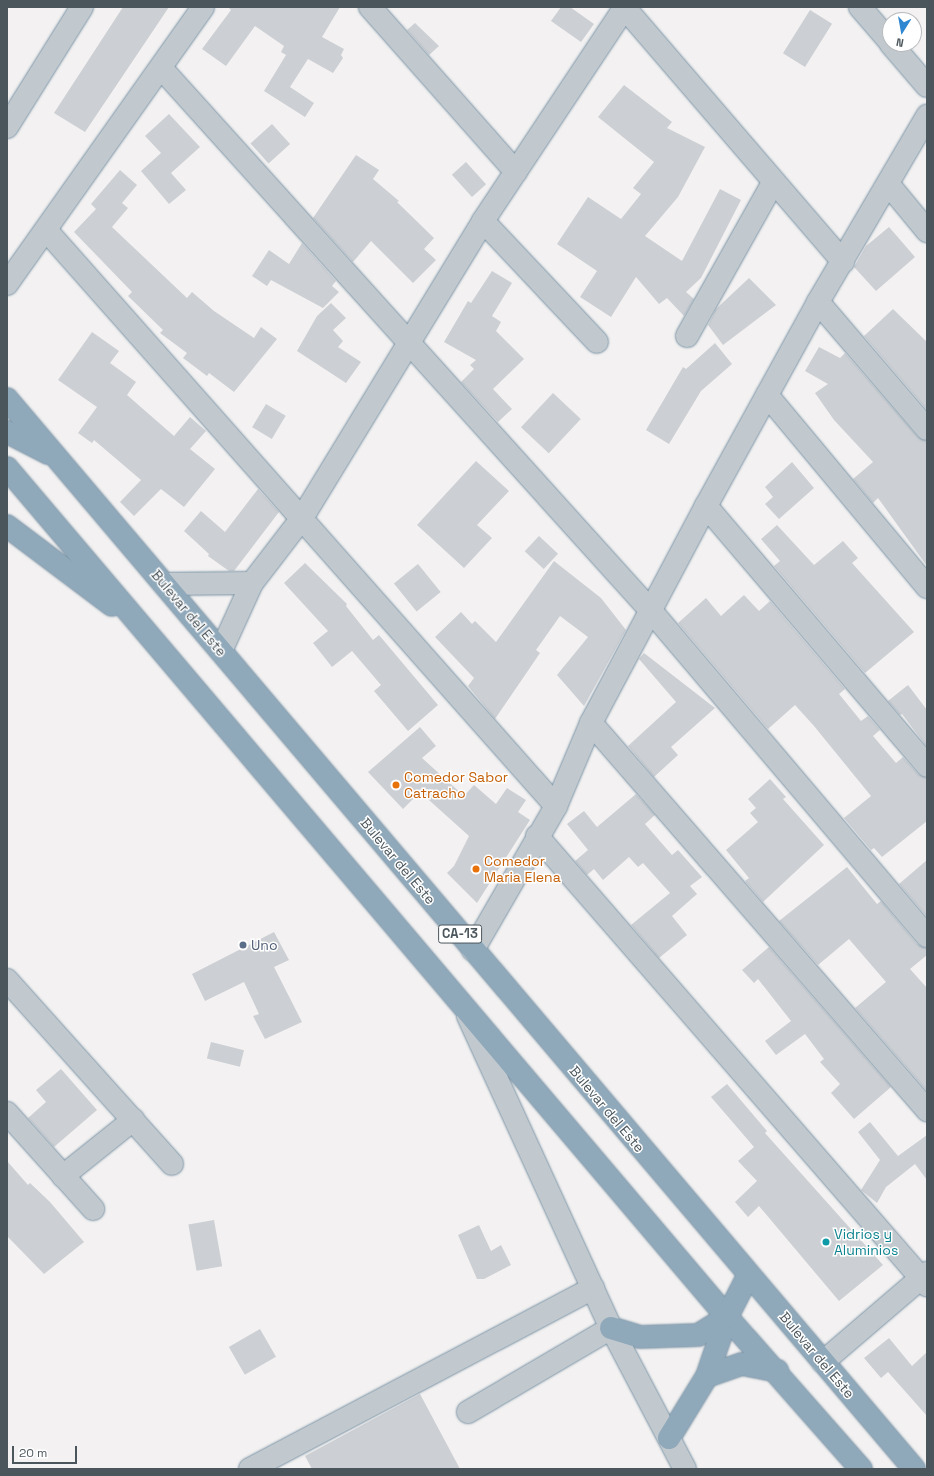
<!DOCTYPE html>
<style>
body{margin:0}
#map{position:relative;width:934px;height:1476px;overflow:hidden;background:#f3f1f1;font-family:"Space Grotesk",sans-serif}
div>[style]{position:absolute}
.building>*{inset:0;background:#cccfd3;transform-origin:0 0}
.roads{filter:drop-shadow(0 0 1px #7a93a5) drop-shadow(0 0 1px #7a93a5)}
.minor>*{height:22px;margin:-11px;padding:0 11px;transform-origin:11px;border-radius:11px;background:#c1c9ce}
.highway>*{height:22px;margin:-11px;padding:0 11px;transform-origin:11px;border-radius:11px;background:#8fa8ba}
.dots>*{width:11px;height:11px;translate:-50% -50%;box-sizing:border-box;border:2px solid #fff;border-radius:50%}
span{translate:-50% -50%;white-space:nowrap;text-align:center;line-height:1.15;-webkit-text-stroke:3px #fff;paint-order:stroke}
.shield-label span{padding:1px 3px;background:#fff;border:1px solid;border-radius:3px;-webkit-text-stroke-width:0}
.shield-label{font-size:13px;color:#4b565c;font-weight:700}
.street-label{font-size:14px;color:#4b565c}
.food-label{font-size:14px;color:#c56008}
.left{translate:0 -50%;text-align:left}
.service-label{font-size:14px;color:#4e5e75}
.culture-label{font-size:14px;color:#0d838f}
.frame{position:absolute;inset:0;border:8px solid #4b565c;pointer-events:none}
.north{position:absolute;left:882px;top:12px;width:40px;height:40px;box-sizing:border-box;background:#fff;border:1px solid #b7bbbe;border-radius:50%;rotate:191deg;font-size:11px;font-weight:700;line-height:16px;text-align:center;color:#4b565c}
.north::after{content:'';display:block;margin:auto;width:14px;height:18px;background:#2e87d0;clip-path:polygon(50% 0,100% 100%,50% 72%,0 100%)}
.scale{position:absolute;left:12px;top:1446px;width:65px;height:18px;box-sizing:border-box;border:2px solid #4b565c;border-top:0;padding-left:5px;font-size:12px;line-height:14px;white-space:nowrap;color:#4b565c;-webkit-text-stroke:3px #fff;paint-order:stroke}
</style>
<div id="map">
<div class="building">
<i style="clip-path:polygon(123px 7px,169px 7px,85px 132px,54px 113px)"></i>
<i style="clip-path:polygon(228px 7px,340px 7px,322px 37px,344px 49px,341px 55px,343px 58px,333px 73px,308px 59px,290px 87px,314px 103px,305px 117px,264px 91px,286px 55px,281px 52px,284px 46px,255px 26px,226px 66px,202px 49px,231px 10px)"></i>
<i style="clip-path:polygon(561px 7px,570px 7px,594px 24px,581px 42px,551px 21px)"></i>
<i style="left:810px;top:10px;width:26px;height:51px;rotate:32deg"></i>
<i style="clip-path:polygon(415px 23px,439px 46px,429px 55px,407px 30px)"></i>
<i style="clip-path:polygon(624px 85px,672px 122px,667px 128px,705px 147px,678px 197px,645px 236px,682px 261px,720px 189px,741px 200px,701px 278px,686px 292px,694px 299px,684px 316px,667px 298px,659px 304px,636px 277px,611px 317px,580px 297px,597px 271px,557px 244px,588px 197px,621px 219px,641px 194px,633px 188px,654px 162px,598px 117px)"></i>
<i style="clip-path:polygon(169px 114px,200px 147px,171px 173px,186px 190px,169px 204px,141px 171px,161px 153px,145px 136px)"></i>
<i style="left:272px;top:124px;width:27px;height:29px;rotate:48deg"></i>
<i style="clip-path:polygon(356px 155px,379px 170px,373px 179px,399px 201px,397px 202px,434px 238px,424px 249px,436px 260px,413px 283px,371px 241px,353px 262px,313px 218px)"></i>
<i style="left:466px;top:162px;width:30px;height:19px;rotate:48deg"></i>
<i style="clip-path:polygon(120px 170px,137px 185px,122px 203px,128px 208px,112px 227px,187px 298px,192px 292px,214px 311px,254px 338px,261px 327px,277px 339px,234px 392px,209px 373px,207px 376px,183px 358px,187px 353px,160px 333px,163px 330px,128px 296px,132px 292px,74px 232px,96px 209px,91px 204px)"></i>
<i style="clip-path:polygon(889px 227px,915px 257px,876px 291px,854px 267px,866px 246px)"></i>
<i style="clip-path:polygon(302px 243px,336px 281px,332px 286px,339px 292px,323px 308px,271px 280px,267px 286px,252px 276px,269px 250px,289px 264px)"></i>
<i style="clip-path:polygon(492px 271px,512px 283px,492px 316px,501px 322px,496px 331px,524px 359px,493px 389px,512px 409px,498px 422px,461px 382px,474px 369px,470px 365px,476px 360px,444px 342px,468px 301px,471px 303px)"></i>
<i style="clip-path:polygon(749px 278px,776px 305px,723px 345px,708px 325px,716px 309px)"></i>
<i style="clip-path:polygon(331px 303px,346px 318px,333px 330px,343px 341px,338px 347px,361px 362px,346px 383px,297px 351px,317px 316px)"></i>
<i style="clip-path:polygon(893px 309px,927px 342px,927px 410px,864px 336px)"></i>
<i style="clip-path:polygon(92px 332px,119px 351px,110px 363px,136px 382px,127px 395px,174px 436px,190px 417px,206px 431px,190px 449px,215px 469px,184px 507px,161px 489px,134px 516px,120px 502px,141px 480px,94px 440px,92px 443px,78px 433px,97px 407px,58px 380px)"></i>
<i style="clip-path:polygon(715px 343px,732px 364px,701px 391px,669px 444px,646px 430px,683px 367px,686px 369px)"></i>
<i style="clip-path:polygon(819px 347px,840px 358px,845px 353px,918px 437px,927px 441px,927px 566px,878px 498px,873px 503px,853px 479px,873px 462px,834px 420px,815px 393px,828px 384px,805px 371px)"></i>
<i style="left:553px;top:393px;width:38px;height:47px;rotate:43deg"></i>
<i style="left:266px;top:404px;width:23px;height:27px;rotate:31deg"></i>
<i style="clip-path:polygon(476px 461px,509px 491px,477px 525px,492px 538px,464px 568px,417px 525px)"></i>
<i style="clip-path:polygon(792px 462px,814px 488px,779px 519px,765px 504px,773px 497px,765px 487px)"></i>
<i style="clip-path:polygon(258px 489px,279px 512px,234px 571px,229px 571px,208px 556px,209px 554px,184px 531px,201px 511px,225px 532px)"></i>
<i style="clip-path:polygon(777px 525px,814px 565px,843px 541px,858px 558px,852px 563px,914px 632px,865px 673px,774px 566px,780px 561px,761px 539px)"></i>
<i style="left:539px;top:536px;width:26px;height:21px;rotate:43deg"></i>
<i style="clip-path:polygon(554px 561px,601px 598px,626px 630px,584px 706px,557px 675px,588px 637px,560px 616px,536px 650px,540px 653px,495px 719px,468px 686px,474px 678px,435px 637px,461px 612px,472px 624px,475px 621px,496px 642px)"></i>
<i style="clip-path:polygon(305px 563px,347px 604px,346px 606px,373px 640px,379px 635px,438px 705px,408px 731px,374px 691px,381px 685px,352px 651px,332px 667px,313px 643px,328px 631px,284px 583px)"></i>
<i style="left:418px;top:564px;width:36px;height:31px;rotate:51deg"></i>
<i style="clip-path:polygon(744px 595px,759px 611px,770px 601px,845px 689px,839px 694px,861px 721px,868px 716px,880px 730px,873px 736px,896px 763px,903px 757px,918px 774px,927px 778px,927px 821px,882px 857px,874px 848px,871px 850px,844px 818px,871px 796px,814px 726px,795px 705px,768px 729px,678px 623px,706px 598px,721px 616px)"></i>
<i style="clip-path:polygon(644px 653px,715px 708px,671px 747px,678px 755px,654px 777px,628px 746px,676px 702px,639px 659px)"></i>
<i style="clip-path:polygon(908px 685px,927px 710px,927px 747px,902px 714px,900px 715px,888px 701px)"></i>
<i style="clip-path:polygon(420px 727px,436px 746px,422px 758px,464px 796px,474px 785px,496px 804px,507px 788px,526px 800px,518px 812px,530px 820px,477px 903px,447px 873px,454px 866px,469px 836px,420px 792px,403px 809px,368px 772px)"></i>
<i style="clip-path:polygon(770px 779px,786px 797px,783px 799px,824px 845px,763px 902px,745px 881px,749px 878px,726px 850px,758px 822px,750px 813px,756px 808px,748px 799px)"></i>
<i style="clip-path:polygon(636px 794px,655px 815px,645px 824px,672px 855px,678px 850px,702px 877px,690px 886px,697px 894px,672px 916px,687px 935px,659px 958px,631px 925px,670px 893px,643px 863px,638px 867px,629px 857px,603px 880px,594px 869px,587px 875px,575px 861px,588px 850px,567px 824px,584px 811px,597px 827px)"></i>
<i style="clip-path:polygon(927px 860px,927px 917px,899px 884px)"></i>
<i style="clip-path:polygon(847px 867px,877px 904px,881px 901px,917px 944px,927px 948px,927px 955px,910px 969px,927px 988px,927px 1091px,855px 1008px,886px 982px,849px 939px,818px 965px,779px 921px)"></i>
<i style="clip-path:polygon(274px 932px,289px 960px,274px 967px,302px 1022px,265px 1039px,253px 1016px,259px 1014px,244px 982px,205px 1001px,192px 974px)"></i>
<i style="clip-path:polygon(769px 947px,891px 1087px,854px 1119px,831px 1093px,840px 1084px,820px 1062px,824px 1059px,805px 1034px,776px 1055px,765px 1041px,791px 1021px,758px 979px,754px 983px,742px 970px)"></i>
<i style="left:211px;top:1042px;width:34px;height:17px;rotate:14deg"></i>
<i style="clip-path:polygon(61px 1069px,97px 1110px,54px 1147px,28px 1118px,46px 1102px,36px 1090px)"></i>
<i style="clip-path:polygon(727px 1084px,767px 1131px,765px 1133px,883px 1265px,839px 1301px,759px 1206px,748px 1217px,735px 1202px,757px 1181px,738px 1161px,754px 1147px,711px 1097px)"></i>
<i style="clip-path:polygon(870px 1122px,898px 1156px,927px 1135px,927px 1180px,915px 1164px,886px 1187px,877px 1203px,861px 1190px,880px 1160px,858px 1132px)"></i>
<i style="clip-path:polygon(7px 1161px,28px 1185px,30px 1183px,50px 1202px,84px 1242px,44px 1274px,7px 1236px)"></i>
<i style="left:214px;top:1220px;width:47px;height:26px;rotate:80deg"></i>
<i style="clip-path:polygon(479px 1225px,491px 1251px,501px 1245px,511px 1265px,484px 1279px,477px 1279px,458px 1235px)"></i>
<i style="left:260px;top:1329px;width:32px;height:36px;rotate:60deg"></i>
<i style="clip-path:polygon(889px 1338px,912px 1366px,927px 1352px,927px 1416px,888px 1372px,881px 1378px,864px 1358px)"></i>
<i style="clip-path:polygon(420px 1394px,460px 1469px,312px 1469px,305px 1456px)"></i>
</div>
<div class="roads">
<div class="minor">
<i style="left:370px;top:7px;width:220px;rotate:48.5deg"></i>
<i style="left:624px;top:7px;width:336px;rotate:49.3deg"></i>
<i style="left:860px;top:7px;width:46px;rotate:49.4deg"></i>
<i style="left:891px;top:44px;width:55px;rotate:49.4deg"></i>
<i style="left:162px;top:69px;width:731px;rotate:47.94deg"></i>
<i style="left:652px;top:612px;width:425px;rotate:49.7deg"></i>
<i style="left:7px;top:127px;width:142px;rotate:-58deg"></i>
<i style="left:889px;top:185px;width:60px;rotate:50.4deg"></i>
<i style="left:483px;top:221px;width:166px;rotate:46.7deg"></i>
<i style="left:46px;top:230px;width:769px;rotate:48.48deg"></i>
<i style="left:7px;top:284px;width:339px;rotate:-54.7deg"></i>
<i style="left:818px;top:302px;width:167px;rotate:49.4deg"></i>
<i style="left:687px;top:336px;width:176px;rotate:-60.7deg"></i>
<i style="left:767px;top:395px;width:250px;rotate:50.2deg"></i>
<i style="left:706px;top:506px;width:341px;rotate:49.6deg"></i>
<i style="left:164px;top:584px;width:88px;rotate:-0.7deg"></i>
<i style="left:221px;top:651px;width:75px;rotate:-65.5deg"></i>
<i style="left:252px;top:583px;width:82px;rotate:-52.4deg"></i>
<i style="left:302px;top:518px;width:348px;rotate:-58.6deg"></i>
<i style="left:483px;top:221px;width:257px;rotate:-56.4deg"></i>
<i style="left:591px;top:723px;width:513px;rotate:49.03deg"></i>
<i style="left:537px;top:836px;width:595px;rotate:49.02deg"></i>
<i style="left:473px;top:950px;width:166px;rotate:-60deg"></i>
<i style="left:556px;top:806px;width:90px;rotate:-67.1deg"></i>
<i style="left:591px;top:723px;width:246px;rotate:-62.1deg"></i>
<i style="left:706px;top:506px;width:233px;rotate:-61.2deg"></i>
<i style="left:818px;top:302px;width:216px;rotate:-59.6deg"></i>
<i style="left:7px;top:980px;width:247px;rotate:48.1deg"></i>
<i style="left:468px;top:1016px;width:343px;rotate:65.4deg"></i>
<i style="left:611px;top:1328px;width:159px;rotate:62.3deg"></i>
<i style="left:7px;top:1113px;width:129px;rotate:48.1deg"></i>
<i style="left:63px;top:1176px;width:90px;rotate:-38.7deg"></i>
<i style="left:823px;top:1362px;width:137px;rotate:-40.6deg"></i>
<i style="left:468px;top:1412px;width:166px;rotate:-30.4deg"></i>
<i style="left:250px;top:1469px;width:388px;rotate:-27.8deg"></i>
</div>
<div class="highway">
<i style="left:7px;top:399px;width:1403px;rotate:49.71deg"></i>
<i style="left:7px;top:432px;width:46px;rotate:27.1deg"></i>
<i style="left:7px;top:468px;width:1113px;rotate:49.7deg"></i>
<i style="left:727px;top:1317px;width:203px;rotate:48.6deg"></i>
<i style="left:7px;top:526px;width:131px;rotate:37deg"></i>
<i style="left:611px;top:1328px;width:30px;rotate:17deg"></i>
<i style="left:640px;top:1337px;width:58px;rotate:-2deg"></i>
<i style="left:698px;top:1335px;width:34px;rotate:-32deg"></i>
<i style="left:707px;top:1376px;width:62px;rotate:-71.3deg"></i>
<i style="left:727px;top:1317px;width:46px;rotate:-62.9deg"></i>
<i style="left:669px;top:1438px;width:73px;rotate:-58.5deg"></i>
<i style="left:707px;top:1376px;width:37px;rotate:-19deg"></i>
<i style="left:742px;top:1364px;width:36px;rotate:11deg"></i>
</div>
</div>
<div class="dots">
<i style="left:396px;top:785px;background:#e8710a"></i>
<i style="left:476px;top:869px;background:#e8710a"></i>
<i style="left:243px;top:945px;background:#5c6f8a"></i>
<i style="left:826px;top:1242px;background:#0f9aa8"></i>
</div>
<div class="shield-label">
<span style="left:460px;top:934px">CA-13</span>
</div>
<div class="street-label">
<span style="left:189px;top:613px;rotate:50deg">Bulevar del Este</span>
<span style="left:398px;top:861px;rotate:50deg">Bulevar del Este</span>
<span style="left:607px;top:1109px;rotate:50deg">Bulevar del Este</span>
<span style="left:817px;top:1355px;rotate:50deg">Bulevar del Este</span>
</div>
<div class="food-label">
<span class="left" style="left:404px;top:785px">Comedor Sabor<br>Catracho</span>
<span class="left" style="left:484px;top:869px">Comedor<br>Maria Elena</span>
</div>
<div class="service-label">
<span class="left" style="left:251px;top:945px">Uno</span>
</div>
<div class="culture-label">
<span class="left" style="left:834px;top:1242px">Vidrios y<br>Aluminios</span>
</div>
<div class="frame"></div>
<div class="north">N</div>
<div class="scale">20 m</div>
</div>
